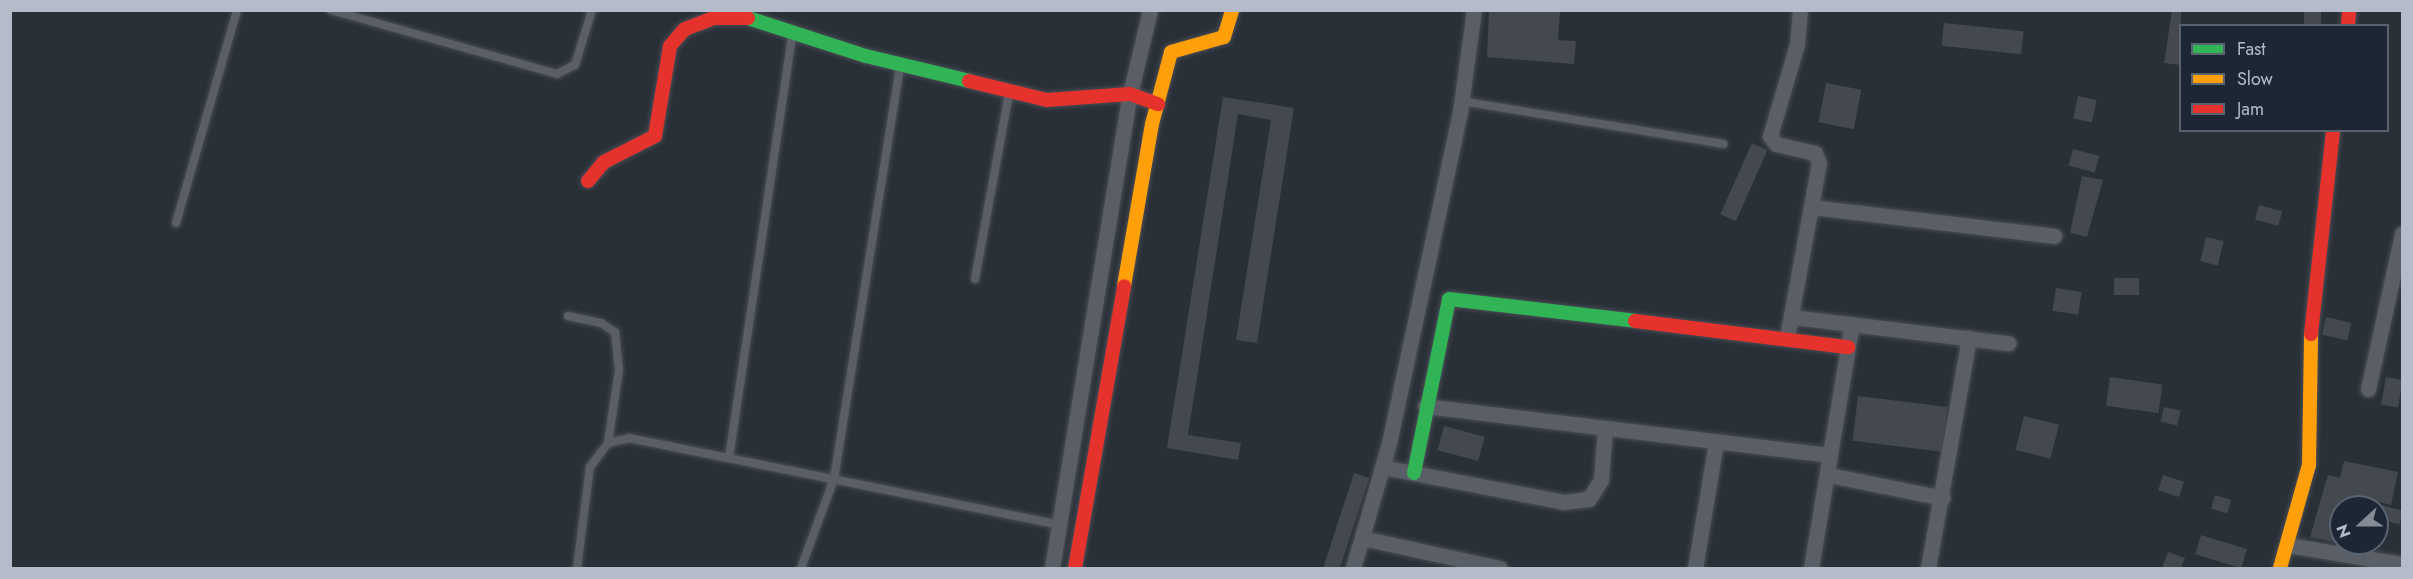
<!DOCTYPE html>
<style>
body{margin:0}
#map{position:relative;width:2413px;height:579px;overflow:hidden;background:#2a3038;font-family:Jost,sans-serif}
div>[style]{position:absolute}
.building>*{inset:0;background:#444950;transform-origin:0 0}
.roads{filter:drop-shadow(0 0 2px #484c53) drop-shadow(0 0 2px #484c53)}
.lane>*{height:8px;margin:-4px;padding:0 4px;transform-origin:4px;border-radius:4px;background:#5a5e66}
.street>*{height:15px;margin:-7.5px;padding:0 7.5px;transform-origin:7.5px;border-radius:7.5px;background:#5a5e66}
.fast>*{height:14px;margin:-7px;padding:0 7px;transform-origin:7px;border-radius:7px;background:#30b455}
.slow>*{height:14px;margin:-7px;padding:0 7px;transform-origin:7px;border-radius:7px;background:#ff9f0a}
.jam>*{height:14px;margin:-7px;padding:0 7px;transform-origin:7px;border-radius:7px;background:#e5322d}
span{translate:-50% -50%;white-space:nowrap;text-align:center;line-height:1.15;-webkit-text-stroke:6px #1d2633;paint-order:stroke}
.frame{position:absolute;inset:0;border:12px solid #b4bcc9;pointer-events:none}
.legend{position:absolute;left:2179px;top:24px;width:210px;height:108px;box-sizing:border-box;background:#1d2633;border:2px solid #59626f;margin:0;padding:8px 10px;list-style:none;font-size:18px;color:#b4bcc9}
.legend li{display:flex;align-items:center;gap:12px;height:30px}
.legend b{width:30px;border:2px solid #59626f}
.north{position:absolute;left:2329px;top:495px;width:60px;height:60px;box-sizing:border-box;background:#1d2633;border:2px solid #59626f;border-radius:50%;rotate:249deg;font-size:16px;font-weight:700;line-height:24px;text-align:center;color:#b4bcc9}
.north::after{content:'';display:block;margin:auto;width:21px;height:27px;background:#848b96;clip-path:polygon(50% 0,100% 100%,50% 72%,0 100%)}
</style>
<div id="map">
<div class="building">
<i style="clip-path:polygon(1489px 10px,1560px 10px,1558px 40px,1576px 41px,1574px 64px,1487px 57px)"></i>
<i style="clip-path:polygon(2172px 10px,2181px 10px,2181px 65px,2164px 63px)"></i>
<i style="left:2304px;top:10px;width:17px;height:16px"></i>
<i style="left:1944px;top:23px;width:80px;height:23px;rotate:6deg"></i>
<i style="left:1826px;top:83px;width:36px;height:40px;rotate:11deg"></i>
<i style="left:2078px;top:96px;width:19px;height:23px;rotate:12deg"></i>
<i style="clip-path:polygon(1223px 97px,1294px 108px,1257px 343px,1236px 340px,1271px 120px,1238px 114px,1188px 435px,1241px 443px,1238px 460px,1167px 448px)"></i>
<i style="left:1752px;top:143px;width:17px;height:78px;rotate:24deg"></i>
<i style="left:2073px;top:149px;width:27px;height:17px;rotate:15deg"></i>
<i style="clip-path:polygon(2082px 176px,2103px 180px,2087px 237px,2070px 233px)"></i>
<i style="left:2259px;top:205px;width:24px;height:15px;rotate:15deg"></i>
<i style="left:2206px;top:237px;width:18px;height:25px;rotate:13deg"></i>
<i style="left:2114px;top:278px;width:25px;height:17px"></i>
<i style="left:2056px;top:288px;width:26px;height:23px;rotate:9deg"></i>
<i style="left:2326px;top:317px;width:26px;height:18px;rotate:13deg"></i>
<i style="left:2110px;top:377px;width:53px;height:29px;rotate:8deg"></i>
<i style="left:2386px;top:377px;width:17px;height:28px;rotate:10deg"></i>
<i style="left:1858px;top:396px;width:90px;height:45px;rotate:7deg"></i>
<i style="left:2164px;top:407px;width:17px;height:15px;rotate:13deg"></i>
<i style="left:2024px;top:416px;width:36px;height:35px;rotate:14deg"></i>
<i style="left:1444px;top:426px;width:42px;height:25px;rotate:15deg"></i>
<i style="clip-path:polygon(2344px 461px,2398px 472px,2391px 505px,2355px 496px,2353px 507px,2341px 507px,2339px 543px,2310px 537px,2328px 475px,2340px 478px)"></i>
<i style="left:1354px;top:473px;width:16px;height:99px;rotate:18deg"></i>
<i style="left:2163px;top:475px;width:22px;height:16px;rotate:18deg"></i>
<i style="left:2215px;top:495px;width:17px;height:14px;rotate:17deg"></i>
<i style="left:2382px;top:505px;width:22px;height:14px;rotate:16deg"></i>
<i style="left:2201px;top:535px;width:48px;height:20px;rotate:17deg"></i>
<i style="clip-path:polygon(2168px 552px,2185px 558px,2181px 568px,2162px 568px)"></i>
</div>
<div class="roads">
<div class="lane">
<i style="left:331px;top:10px;width:235px;rotate:15.8deg"></i>
<i style="left:557px;top:74px;width:20px;rotate:-27deg"></i>
<i style="left:575px;top:65px;width:58px;rotate:-72.8deg"></i>
<i style="left:1461px;top:101px;width:266px;rotate:9.3deg"></i>
<i style="left:176px;top:223px;width:222px;rotate:-74deg"></i>
<i style="left:975px;top:279px;width:188px;rotate:-79.6deg"></i>
<i style="left:568px;top:316px;width:34px;rotate:12deg"></i>
<i style="left:601px;top:323px;width:17px;rotate:33deg"></i>
<i style="left:615px;top:332px;width:38px;rotate:84deg"></i>
<i style="left:619px;top:370px;width:74px;rotate:98.6deg"></i>
<i style="left:729px;top:458px;width:428px;rotate:-81.5deg"></i>
<i style="left:577px;top:568px;width:102px;rotate:-82.7deg"></i>
<i style="left:590px;top:467px;width:30px;rotate:-53deg"></i>
<i style="left:608px;top:443px;width:22px;rotate:-13deg"></i>
<i style="left:629px;top:438px;width:440px;rotate:11.4deg"></i>
<i style="left:801px;top:568px;width:95px;rotate:-69.7deg"></i>
<i style="left:834px;top:479px;width:418px;rotate:-80.9deg"></i>
</div>
<div class="street">
<i style="left:1812px;top:207px;width:244px;rotate:6.8deg"></i>
<i style="left:1792px;top:317px;width:218px;rotate:6.9deg"></i>
<i style="left:1787px;top:337px;width:177px;rotate:-79.6deg"></i>
<i style="left:1819px;top:163px;width:11px;rotate:-112deg"></i>
<i style="left:1815px;top:153px;width:40px;rotate:-167deg"></i>
<i style="left:1776px;top:144px;width:10px;rotate:-127deg"></i>
<i style="left:1770px;top:136px;width:96px;rotate:-73.6deg"></i>
<i style="left:1797px;top:44px;width:34px;rotate:-85deg"></i>
<i style="left:2368px;top:389px;width:159px;rotate:-77.6deg"></i>
<i style="left:1425px;top:406px;width:408px;rotate:6.9deg"></i>
<i style="left:1382px;top:467px;width:185px;rotate:10.9deg"></i>
<i style="left:1564px;top:502px;width:25px;rotate:-7deg"></i>
<i style="left:1589px;top:499px;width:22px;rotate:-58deg"></i>
<i style="left:1601px;top:480px;width:52px;rotate:-85.6deg"></i>
<i style="left:1829px;top:475px;width:116px;rotate:11.4deg"></i>
<i style="left:1362px;top:538px;width:141px;rotate:12.3deg"></i>
<i style="left:2288px;top:545px;width:116px;rotate:9.5deg"></i>
<i style="left:1052px;top:568px;width:480px;rotate:-80.7deg"></i>
<i style="left:1130px;top:94px;width:86px;rotate:-76.6deg"></i>
<i style="left:1353px;top:568px;width:130px;rotate:-73.9deg"></i>
<i style="left:1389px;top:443px;width:339px;rotate:-77.9deg"></i>
<i style="left:1460px;top:112px;width:103px;rotate:-82.2deg"></i>
<i style="left:1695px;top:568px;width:127px;rotate:-80.5deg"></i>
<i style="left:1811px;top:568px;width:247px;rotate:-80.5deg"></i>
<i style="left:1928px;top:568px;width:234px;rotate:-79.9deg"></i>
</div>
<div class="fast">
<i style="left:748px;top:18px;width:124px;rotate:17.9deg"></i>
<i style="left:866px;top:56px;width:106px;rotate:13.6deg"></i>
<i style="left:1414px;top:473px;width:177px;rotate:-78.6deg"></i>
<i style="left:1449px;top:299px;width:187px;rotate:6.7deg"></i>
</div>
<div class="slow">
<i style="left:1124px;top:286px;width:164px;rotate:-80.2deg"></i>
<i style="left:1152px;top:124px;width:74px;rotate:-75.2deg"></i>
<i style="left:1171px;top:52px;width:55px;rotate:-15.8deg"></i>
<i style="left:1224px;top:37px;width:28px;rotate:-73deg"></i>
<i style="left:2280px;top:568px;width:107px;rotate:-74.3deg"></i>
<i style="left:2309px;top:465px;width:131px;rotate:-89.1deg"></i>
</div>
<div class="jam">
<i style="left:2348px;top:26px;width:16px;rotate:-86deg"></i>
<i style="left:969px;top:81px;width:80px;rotate:13.7deg"></i>
<i style="left:1047px;top:100px;width:83px;rotate:-4.1deg"></i>
<i style="left:1130px;top:94px;width:30px;rotate:20deg"></i>
<i style="left:588px;top:181px;width:25px;rotate:-50deg"></i>
<i style="left:604px;top:162px;width:57px;rotate:-27deg"></i>
<i style="left:655px;top:136px;width:91px;rotate:-80.5deg"></i>
<i style="left:670px;top:46px;width:23px;rotate:-49deg"></i>
<i style="left:685px;top:29px;width:31px;rotate:-21deg"></i>
<i style="left:714px;top:18px;width:34px"></i>
<i style="left:1635px;top:321px;width:215px;rotate:7deg"></i>
<i style="left:2311px;top:334px;width:205px;rotate:-83.8deg"></i>
<i style="left:1075px;top:568px;width:286px;rotate:-80.1deg"></i>
</div>
</div>
<div class="frame"></div>
<ul class="legend">
<li><b style="height:8px;background:#30b455"></b>Fast</li>
<li><b style="height:8px;background:#ff9f0a"></b>Slow</li>
<li><b style="height:8px;background:#e5322d"></b>Jam</li>
</ul>
<div class="north">N</div>
</div>
